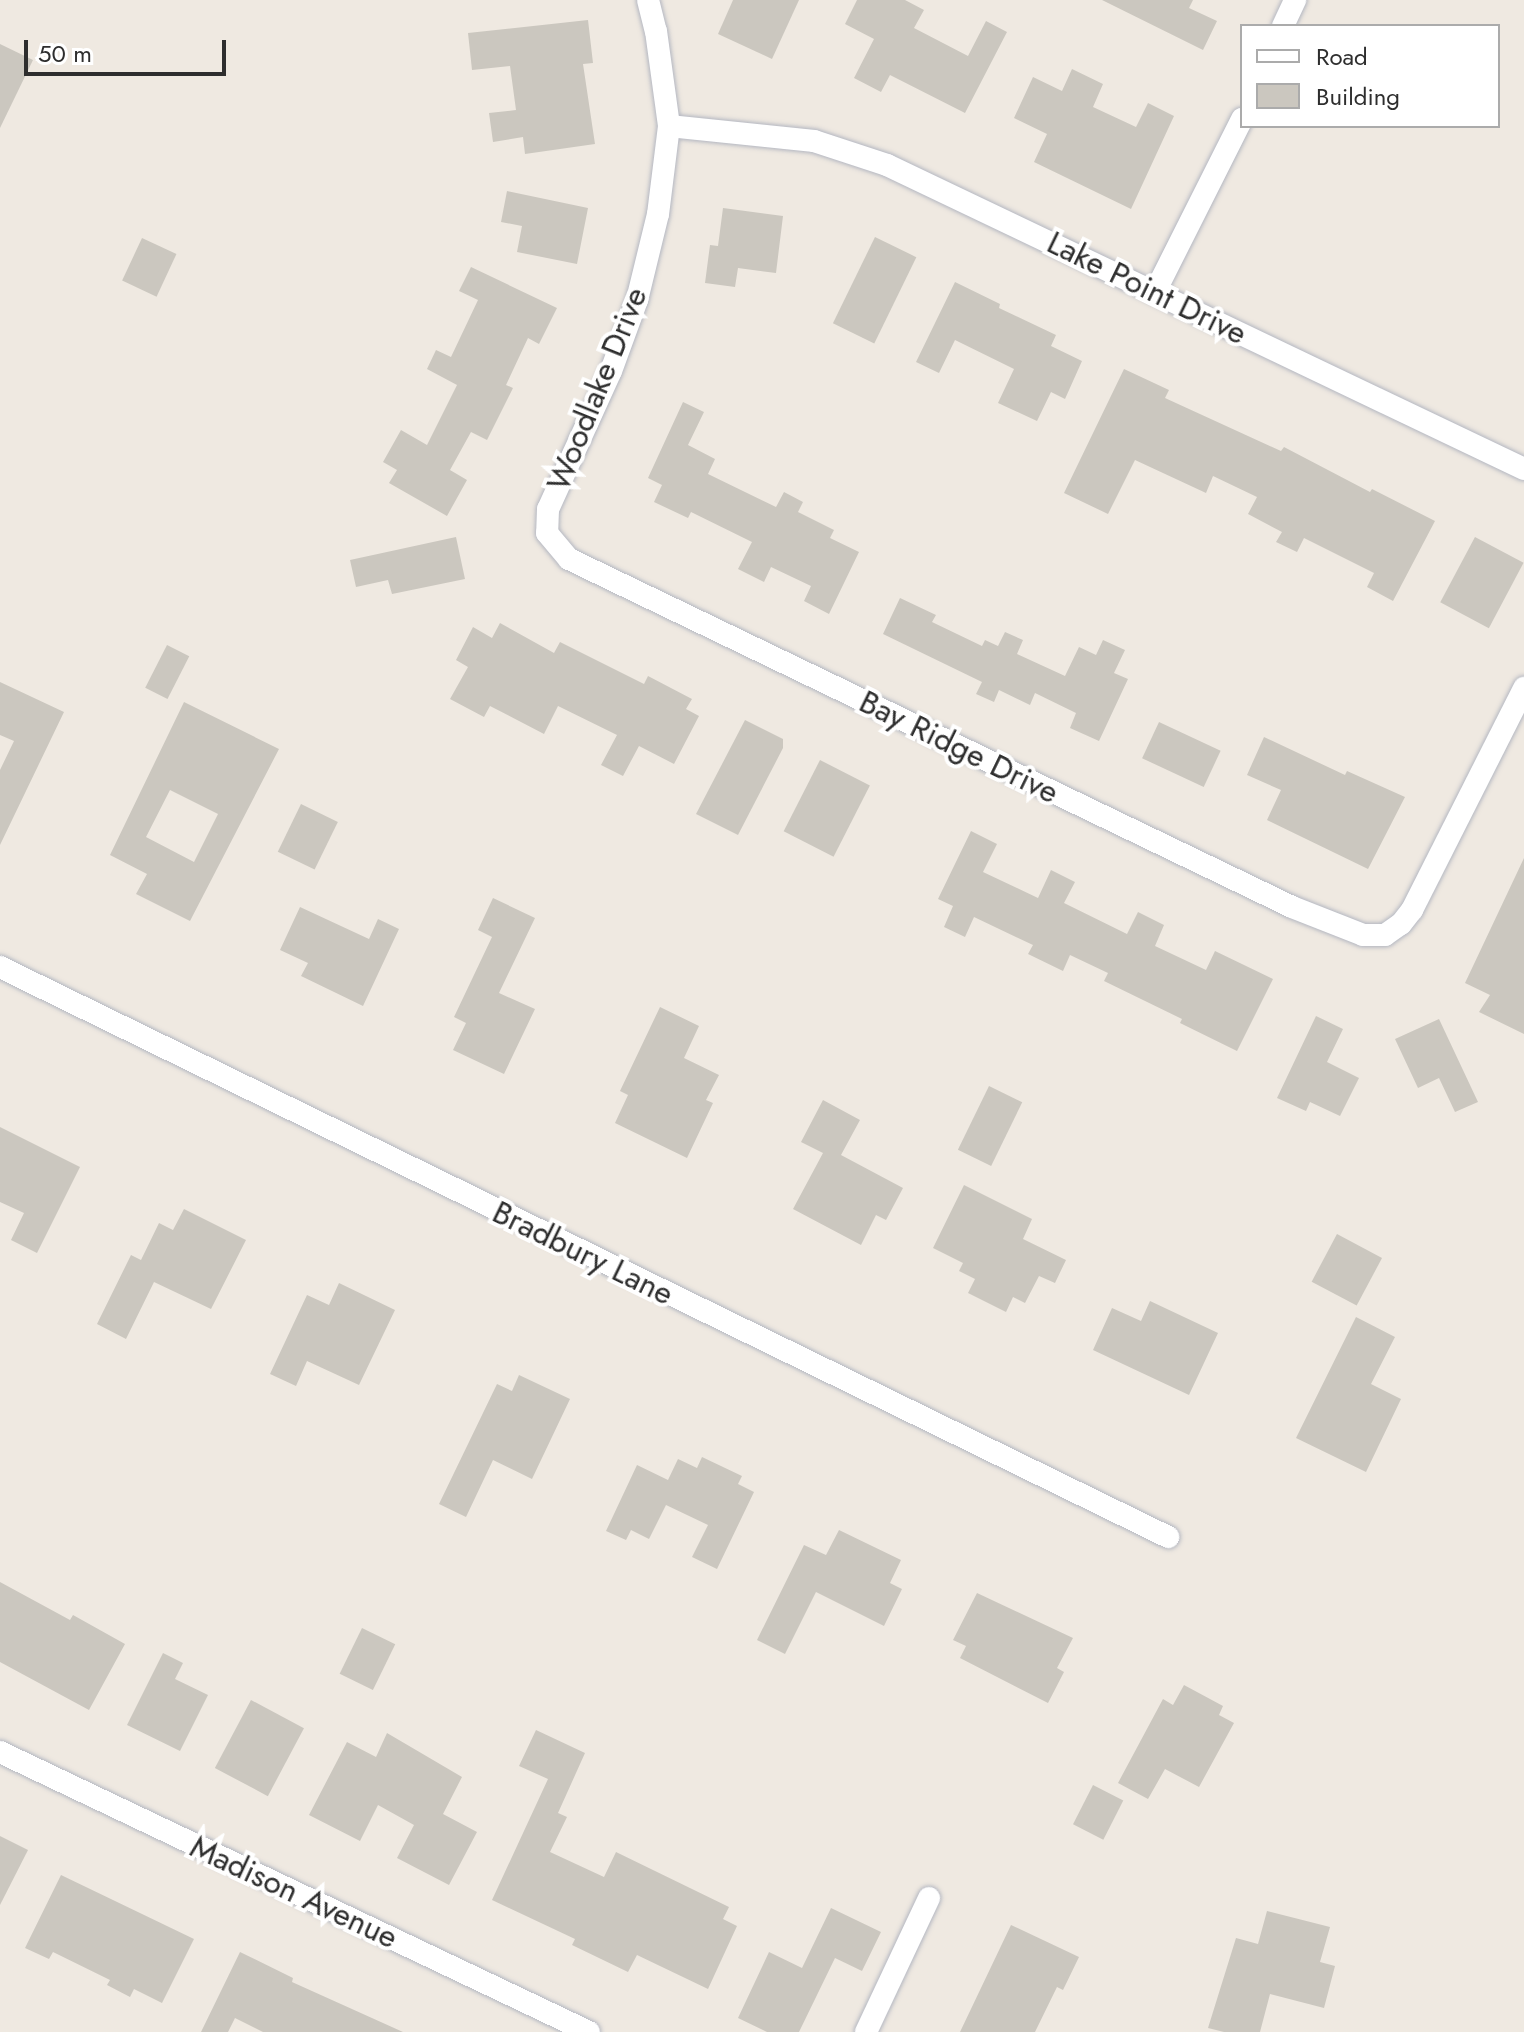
<!DOCTYPE html>
<style>
body{margin:0}
#map{position:relative;width:1524px;height:2032px;overflow:hidden;background:#efe9e1;font-family:Jost,sans-serif}
div>[style]{position:absolute}
.building>*{inset:0;background:#cbc7bf;transform-origin:0 0}
.roads{filter:drop-shadow(0 0 2px #b4b7c1) drop-shadow(0 0 2px #b4b7c1)}
.street>*{height:22px;margin:-11px;padding:0 11px;transform-origin:11px;border-radius:11px;background:#fff}
span{translate:-50% -50%;white-space:nowrap;text-align:center;line-height:1.15;-webkit-text-stroke:8px #fff;paint-order:stroke}
.street-label{font-size:32px;color:#2e2e2e}
.legend{position:absolute;left:1240px;top:24px;width:260px;height:104px;box-sizing:border-box;background:#fff;border:2px solid #ababab;margin:0;padding:10px 14px;list-style:none;font-size:24px;color:#2e2e2e}
.legend li{display:flex;align-items:center;gap:16px;height:40px}
.legend b{width:40px;border:2px solid #ababab}
.scale{position:absolute;left:24px;top:40px;width:202px;height:36px;box-sizing:border-box;border:4px solid #2e2e2e;border-top:0;padding-left:10px;font-size:24px;line-height:28px;white-space:nowrap;color:#2e2e2e;-webkit-text-stroke:6px #fff;paint-order:stroke}
</style>
<div id="map">
<div class="building">
<i style="clip-path:polygon(733px 0,799px 0,772px 59px,718px 34px)"></i>
<i style="clip-path:polygon(857px 0,905px 0,924px 10px,914px 28px,968px 56px,986px 21px,1007px 32px,965px 113px,890px 75px,881px 92px,854px 78px,874px 39px,845px 24px)"></i>
<i style="clip-path:polygon(1102px 0,1193px 0,1189px 8px,1217px 21px,1203px 50px)"></i>
<i style="clip-path:polygon(588px 20px,593px 63px,583px 64px,595px 144px,525px 154px,523px 137px,493px 142px,489px 113px,516px 110px,510px 66px,472px 70px,468px 33px)"></i>
<i style="clip-path:polygon(0 44px,33px 60px,0 128px)"></i>
<i style="clip-path:polygon(1072px 69px,1103px 84px,1093px 107px,1136px 127px,1148px 103px,1174px 116px,1131px 209px,1034px 162px,1047px 134px,1014px 118px,1033px 77px,1062px 91px)"></i>
<i style="clip-path:polygon(507px 191px,588px 208px,577px 264px,517px 252px,522px 226px,501px 222px)"></i>
<i style="clip-path:polygon(723px 208px,783px 216px,776px 273px,738px 268px,735px 287px,705px 283px,710px 245px,718px 246px)"></i>
<i style="left:875px;top:237px;width:46px;height:96px;rotate:26deg"></i>
<i style="left:142px;top:238px;width:38px;height:47px;rotate:25deg"></i>
<i style="clip-path:polygon(471px 267px,557px 308px,539px 344px,528px 338px,506px 385px,513px 388px,487px 440px,471px 432px,450px 470px,467px 480px,447px 516px,389px 483px,397px 470px,383px 462px,401px 430px,427px 445px,457px 385px,427px 369px,436px 350px,451px 357px,478px 300px,459px 291px)"></i>
<i style="clip-path:polygon(955px 282px,1000px 304px,999px 308px,1056px 335px,1051px 346px,1082px 361px,1065px 399px,1051px 392px,1037px 421px,998px 403px,1014px 369px,955px 340px,939px 373px,916px 362px)"></i>
<i style="clip-path:polygon(1124px 369px,1169px 390px,1165px 398px,1281px 451px,1284px 447px,1370px 492px,1372px 489px,1435px 521px,1393px 601px,1367px 587px,1374px 573px,1304px 538px,1297px 552px,1276px 542px,1282px 532px,1248px 514px,1257px 497px,1213px 476px,1206px 493px,1135px 460px,1108px 514px,1064px 493px)"></i>
<i style="clip-path:polygon(683px 402px,704px 412px,688px 445px,715px 459px,708px 474px,776px 507px,784px 492px,803px 502px,798px 512px,834px 530px,830px 538px,859px 552px,829px 614px,804px 601px,811px 586px,771px 567px,764px 582px,738px 569px,752px 542px,691px 512px,688px 518px,654px 502px,662px 485px,648px 478px)"></i>
<i style="clip-path:polygon(456px 537px,465px 579px,392px 594px,388px 580px,356px 587px,350px 560px)"></i>
<i style="left:1475px;top:537px;width:55px;height:74px;rotate:28deg"></i>
<i style="clip-path:polygon(900px 598px,936px 615px,932px 622px,982px 646px,985px 640px,998px 646px,1005px 632px,1023px 640px,1017px 654px,1065px 676px,1079px 647px,1096px 655px,1103px 640px,1125px 650px,1114px 673px,1128px 679px,1099px 741px,1070px 728px,1076px 713px,1035px 693px,1030px 705px,999px 690px,994px 702px,976px 694px,982px 682px,883px 634px)"></i>
<i style="clip-path:polygon(500px 623px,554px 653px,560px 642px,644px 684px,648px 676px,692px 699px,686px 709px,699px 716px,674px 764px,639px 746px,623px 776px,601px 765px,617px 735px,558px 706px,544px 734px,490px 706px,484px 717px,450px 699px,468px 667px,456px 660px,473px 627px,492px 638px)"></i>
<i style="left:167px;top:645px;width:25px;height:48px;rotate:27deg"></i>
<i style="clip-path:polygon(0 682px,64px 712px,0 845px,0 770px,14px 741px,0 735px)"></i>
<i style="clip-path:polygon(evenodd,184px 702px,279px 749px,190px 921px,136px 894px,147px 874px,110px 855px,184px 702px,170px 790px,218px 814px,194px 862px,146px 837px,170px 790px)"></i>
<i style="clip-path:polygon(745px 720px,783px 739px,783px 748px,738px 835px,696px 814px)"></i>
<i style="left:1159px;top:722px;width:68px;height:40px;rotate:25deg"></i>
<i style="clip-path:polygon(1264px 737px,1345px 775px,1347px 771px,1405px 797px,1368px 869px,1267px 820px,1281px 790px,1247px 775px)"></i>
<i style="left:820px;top:760px;width:56px;height:80px;rotate:27deg"></i>
<i style="left:301px;top:804px;width:41px;height:53px;rotate:26deg"></i>
<i style="clip-path:polygon(971px 831px,997px 844px,983px 872px,1038px 898px,1051px 870px,1075px 882px,1064px 903px,1127px 934px,1138px 912px,1164px 925px,1155px 946px,1206px 970px,1215px 951px,1273px 979px,1237px 1051px,1180px 1023px,1182px 1019px,1104px 981px,1108px 973px,1070px 955px,1063px 971px,1028px 954px,1033px 945px,974px 917px,965px 937px,944px 927px,953px 906px,938px 899px)"></i>
<i style="clip-path:polygon(1524px 858px,1524px 1034px,1479px 1012px,1490px 995px,1465px 983px)"></i>
<i style="clip-path:polygon(493px 898px,535px 918px,499px 993px,535px 1009px,504px 1074px,453px 1050px,466px 1023px,454px 1017px,492px 937px,478px 930px)"></i>
<i style="clip-path:polygon(300px 907px,369px 939px,378px 919px,399px 929px,363px 1006px,301px 976px,308px 963px,280px 950px)"></i>
<i style="clip-path:polygon(660px 1007px,699px 1026px,684px 1058px,719px 1075px,706px 1100px,713px 1103px,687px 1158px,615px 1123px,628px 1095px,620px 1091px)"></i>
<i style="clip-path:polygon(1316px 1016px,1343px 1029px,1327px 1062px,1359px 1078px,1340px 1116px,1310px 1102px,1306px 1111px,1277px 1098px)"></i>
<i style="clip-path:polygon(1439px 1019px,1478px 1102px,1455px 1112px,1439px 1078px,1418px 1088px,1395px 1039px)"></i>
<i style="left:989px;top:1086px;width:37px;height:71px;rotate:26deg"></i>
<i style="clip-path:polygon(823px 1100px,860px 1120px,841px 1155px,903px 1188px,886px 1220px,876px 1215px,861px 1245px,793px 1209px,823px 1153px,801px 1142px)"></i>
<i style="clip-path:polygon(0 1127px,80px 1167px,37px 1253px,11px 1240px,24px 1213px,0 1202px)"></i>
<i style="clip-path:polygon(964px 1185px,1032px 1219px,1023px 1239px,1066px 1260px,1055px 1283px,1039px 1276px,1025px 1303px,1013px 1297px,1006px 1312px,968px 1293px,975px 1279px,959px 1271px,963px 1263px,933px 1248px)"></i>
<i style="clip-path:polygon(184px 1209px,246px 1240px,211px 1309px,154px 1282px,126px 1339px,97px 1324px,131px 1255px,141px 1260px,159px 1223px,173px 1230px)"></i>
<i style="left:1337px;top:1234px;width:51px;height:54px;rotate:28deg"></i>
<i style="clip-path:polygon(339px 1283px,395px 1310px,359px 1385px,307px 1361px,296px 1386px,270px 1374px,307px 1295px,329px 1305px)"></i>
<i style="clip-path:polygon(1150px 1301px,1218px 1333px,1189px 1395px,1093px 1350px,1112px 1308px,1141px 1321px)"></i>
<i style="clip-path:polygon(1356px 1317px,1395px 1337px,1371px 1384px,1401px 1399px,1366px 1472px,1296px 1438px)"></i>
<i style="clip-path:polygon(519px 1375px,570px 1399px,532px 1479px,493px 1460px,466px 1517px,439px 1504px,497px 1384px,512px 1391px)"></i>
<i style="clip-path:polygon(702px 1457px,742px 1476px,738px 1484px,754px 1492px,717px 1569px,692px 1557px,708px 1525px,666px 1505px,649px 1539px,631px 1530px,626px 1540px,606px 1531px,637px 1465px,668px 1480px,678px 1459px,697px 1468px)"></i>
<i style="clip-path:polygon(839px 1530px,901px 1560px,890px 1583px,902px 1589px,884px 1626px,816px 1592px,785px 1654px,757px 1640px,804px 1545px,826px 1555px)"></i>
<i style="clip-path:polygon(0 1582px,70px 1620px,73px 1615px,125px 1644px,89px 1710px,0 1662px)"></i>
<i style="clip-path:polygon(977px 1593px,1073px 1638px,1057px 1668px,1064px 1672px,1048px 1703px,960px 1658px,966px 1646px,953px 1640px)"></i>
<i style="left:362px;top:1628px;width:37px;height:51px;rotate:26deg"></i>
<i style="clip-path:polygon(163px 1653px,183px 1663px,175px 1679px,208px 1695px,180px 1751px,127px 1725px)"></i>
<i style="clip-path:polygon(1184px 1685px,1223px 1706px,1219px 1715px,1234px 1723px,1199px 1787px,1165px 1769px,1148px 1799px,1118px 1783px,1163px 1699px,1173px 1705px)"></i>
<i style="left:251px;top:1700px;width:60px;height:77px;rotate:28deg"></i>
<i style="clip-path:polygon(536px 1730px,585px 1753px,558px 1813px,567px 1817px,550px 1852px,604px 1877px,616px 1852px,729px 1907px,723px 1919px,737px 1926px,708px 1989px,637px 1955px,628px 1972px,572px 1945px,575px 1939px,492px 1900px,548px 1779px,519px 1766px)"></i>
<i style="clip-path:polygon(387px 1733px,462px 1777px,443px 1814px,477px 1832px,449px 1885px,397px 1858px,414px 1825px,378px 1805px,360px 1841px,309px 1815px,347px 1742px,376px 1757px)"></i>
<i style="left:1093px;top:1785px;width:34px;height:44px;rotate:27deg"></i>
<i style="clip-path:polygon(0 1836px,28px 1850px,0 1905px)"></i>
<i style="clip-path:polygon(61px 1875px,194px 1939px,162px 2003px,134px 1989px,130px 1997px,107px 1985px,110px 1980px,53px 1952px,49px 1959px,25px 1948px)"></i>
<i style="clip-path:polygon(831px 1908px,881px 1932px,862px 1971px,835px 1958px,799px 2032px,767px 2032px,738px 2018px,769px 1952px,802px 1968px)"></i>
<i style="clip-path:polygon(1267px 1911px,1330px 1927px,1320px 1962px,1335px 1966px,1324px 2008px,1270px 1994px,1260px 2032px,1224px 2032px,1208px 2028px,1236px 1938px,1258px 1944px)"></i>
<i style="clip-path:polygon(1011px 1925px,1079px 1957px,1063px 1990px,1057px 1987px,1035px 2032px,960px 2032px)"></i>
<i style="clip-path:polygon(240px 1952px,293px 1978px,292px 1982px,403px 2032px,263px 2032px,235px 2018px,228px 2032px,201px 2032px)"></i>
</div>
<div class="roads">
<div class="street">
<i style="left:648px;top:0;width:32px;rotate:76deg"></i>
<i style="left:656px;top:31px;width:96px;rotate:82.2deg"></i>
<i style="left:669px;top:126px;width:89px;rotate:97.1deg"></i>
<i style="left:658px;top:214px;width:89px;rotate:103.7deg"></i>
<i style="left:637px;top:300px;width:76px;rotate:110.1deg"></i>
<i style="left:611px;top:371px;width:152px;rotate:114.5deg"></i>
<i style="left:548px;top:509px;width:24px;rotate:92deg"></i>
<i style="left:547px;top:533px;width:34px;rotate:50deg"></i>
<i style="left:569px;top:559px;width:802px;rotate:25.7deg"></i>
<i style="left:1292px;top:907px;width:76px;rotate:21.5deg"></i>
<i style="left:1363px;top:935px;width:22px"></i>
<i style="left:1385px;top:935px;width:19px;rotate:-35deg"></i>
<i style="left:1401px;top:924px;width:18px;rotate:-52deg"></i>
<i style="left:1412px;top:910px;width:249px;rotate:-63.2deg"></i>
<i style="left:1283px;top:26px;width:29px;rotate:-65deg"></i>
<i style="left:669px;top:126px;width:146px;rotate:5.9deg"></i>
<i style="left:814px;top:141px;width:77px;rotate:18.2deg"></i>
<i style="left:887px;top:165px;width:706px;rotate:25.51deg"></i>
<i style="left:1155px;top:292px;width:194px;rotate:-63.3deg"></i>
<i style="left:0;top:967px;width:1300px;rotate:26.01deg"></i>
<i style="left:0;top:1752px;width:652px;rotate:25.43deg"></i>
<i style="left:866px;top:2032px;width:148px;rotate:-64.8deg"></i>
</div>
</div>
<div class="street-label">
<span style="left:1147px;top:288px;rotate:26deg">Lake Point Drive</span>
<span style="left:597px;top:389px;rotate:-68deg">Woodlake Drive</span>
<span style="left:959px;top:747px;rotate:26deg">Bay Ridge Drive</span>
<span style="left:583px;top:1253px;rotate:26deg">Bradbury Lane</span>
<span style="left:294px;top:1892px;rotate:25deg">Madison Avenue</span>
</div>
<ul class="legend">
<li><b style="height:10px;background:#fff"></b>Road</li>
<li><b style="height:22px;background:#cbc7bf"></b>Building</li>
</ul>
<div class="scale">50 m</div>
</div>
